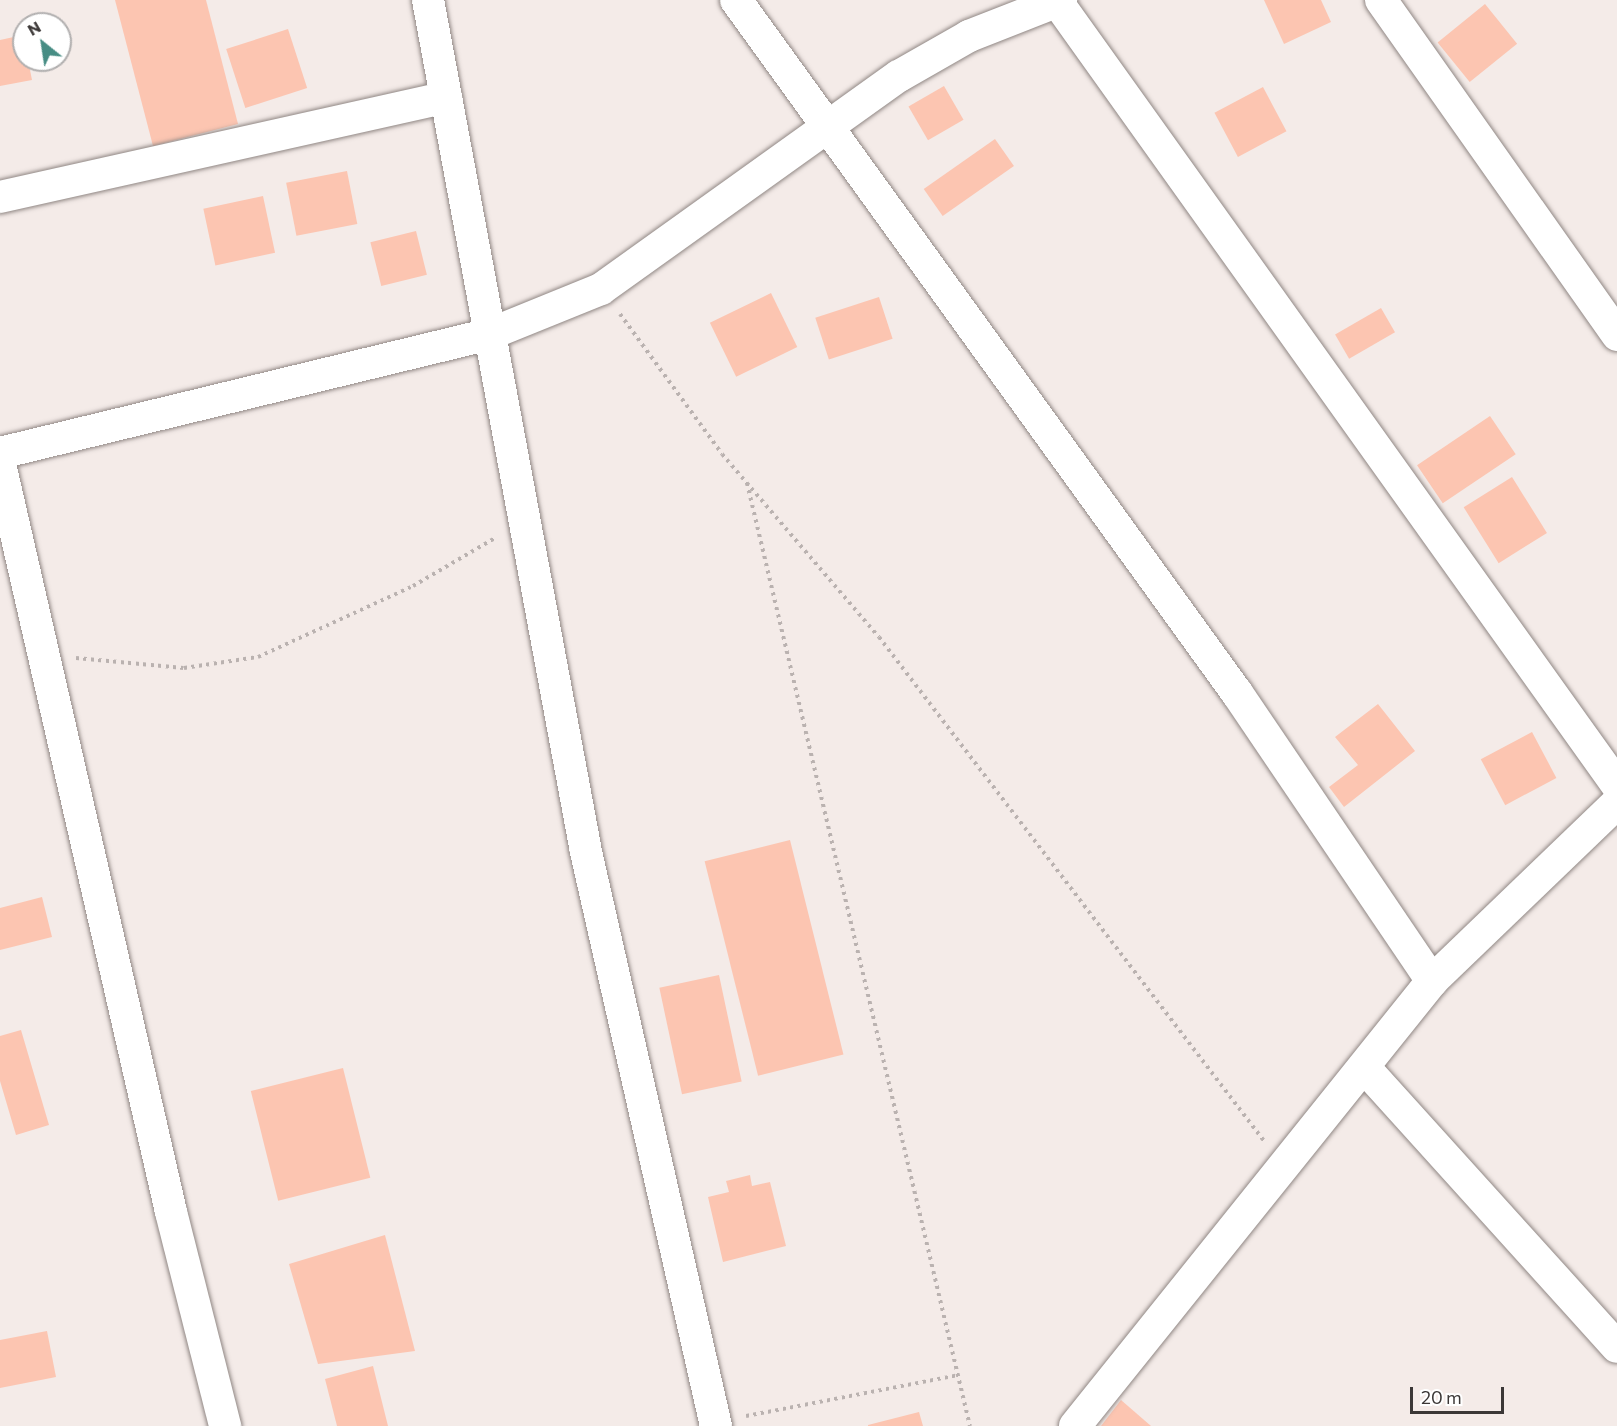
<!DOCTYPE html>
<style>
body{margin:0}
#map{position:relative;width:1617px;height:1426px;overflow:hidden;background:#f4ebe8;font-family:Commissioner,sans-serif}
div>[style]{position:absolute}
.building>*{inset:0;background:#fcc5b1;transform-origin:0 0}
.path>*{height:4px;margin-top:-2px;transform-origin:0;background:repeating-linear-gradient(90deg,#bab2b0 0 3px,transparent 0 7.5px)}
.roads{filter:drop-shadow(0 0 2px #908784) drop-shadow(0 0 2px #908784)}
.minor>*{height:32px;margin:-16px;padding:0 16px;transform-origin:16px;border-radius:16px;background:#fff}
span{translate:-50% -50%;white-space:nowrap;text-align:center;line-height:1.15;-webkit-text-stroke:5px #fff;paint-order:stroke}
.north{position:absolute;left:12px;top:12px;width:60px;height:60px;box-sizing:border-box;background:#fff;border:2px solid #b1afaf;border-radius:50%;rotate:330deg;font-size:16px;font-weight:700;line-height:24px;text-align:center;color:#3b3736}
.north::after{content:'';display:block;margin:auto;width:21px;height:27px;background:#478d84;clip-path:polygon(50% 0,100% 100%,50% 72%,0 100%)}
.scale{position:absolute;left:1410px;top:1387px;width:94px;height:27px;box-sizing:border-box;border:3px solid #3b3736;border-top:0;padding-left:8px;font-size:18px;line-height:21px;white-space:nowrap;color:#3b3736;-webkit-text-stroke:4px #fff;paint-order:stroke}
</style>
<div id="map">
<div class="building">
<i style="clip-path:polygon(115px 0,206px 0,238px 124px,153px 146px)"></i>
<i style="clip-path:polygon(1264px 0,1321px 0,1331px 22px,1284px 44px)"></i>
<i style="left:1485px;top:4px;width:51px;height:61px;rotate:51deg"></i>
<i style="left:288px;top:29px;width:62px;height:65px;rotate:72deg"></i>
<i style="clip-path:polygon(23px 35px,32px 80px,0 86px,0 40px)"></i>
<i style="left:944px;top:86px;width:39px;height:41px;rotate:60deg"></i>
<i style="left:1263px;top:87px;width:50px;height:55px;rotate:62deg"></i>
<i style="left:995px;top:139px;width:33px;height:87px;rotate:55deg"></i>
<i style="left:347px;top:171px;width:54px;height:62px;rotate:79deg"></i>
<i style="left:263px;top:196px;width:58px;height:61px;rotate:78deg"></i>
<i style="left:416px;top:231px;width:45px;height:47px;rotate:76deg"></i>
<i style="left:771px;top:293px;width:60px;height:68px;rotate:64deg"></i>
<i style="left:879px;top:297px;width:44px;height:67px;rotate:72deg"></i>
<i style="left:1381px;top:308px;width:28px;height:53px;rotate:60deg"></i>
<i style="left:1490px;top:416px;width:46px;height:88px;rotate:56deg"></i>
<i style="left:1512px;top:477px;width:66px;height:57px;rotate:58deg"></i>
<i style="clip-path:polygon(1378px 704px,1415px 751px,1344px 807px,1329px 787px,1358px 765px,1335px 737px)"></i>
<i style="left:1532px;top:732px;width:52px;height:58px;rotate:62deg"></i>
<i style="left:790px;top:840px;width:221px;height:88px;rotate:76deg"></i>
<i style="clip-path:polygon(42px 897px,52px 937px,0 950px,0 908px)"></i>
<i style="left:719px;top:975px;width:109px;height:61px;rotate:78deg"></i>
<i style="clip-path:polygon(21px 1030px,49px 1125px,16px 1135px,0 1081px,0 1036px)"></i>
<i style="left:343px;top:1068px;width:113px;height:95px;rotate:76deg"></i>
<i style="clip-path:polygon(750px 1175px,752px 1186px,770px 1182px,786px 1246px,723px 1262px,708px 1197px,729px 1192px,726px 1181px)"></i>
<i style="clip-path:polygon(385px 1235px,415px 1351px,318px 1364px,289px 1264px)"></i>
<i style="clip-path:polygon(47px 1331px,56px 1377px,0 1388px,0 1340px)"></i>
<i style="clip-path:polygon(373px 1366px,388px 1426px,337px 1426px,325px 1379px)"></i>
<i style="clip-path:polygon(1121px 1400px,1151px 1426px,1101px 1426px)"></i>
<i style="clip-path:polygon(919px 1412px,923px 1426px,868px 1426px,868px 1425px)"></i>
</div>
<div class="path">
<i style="left:620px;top:314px;width:173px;rotate:53.9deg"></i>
<i style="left:722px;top:454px;width:241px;rotate:49.4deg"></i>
<i style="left:879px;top:637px;width:634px;rotate:52.62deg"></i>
<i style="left:747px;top:483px;width:969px;rotate:76.7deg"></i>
<i style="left:76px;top:658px;width:108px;rotate:5.3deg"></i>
<i style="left:184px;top:668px;width:75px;rotate:-8.5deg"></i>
<i style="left:258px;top:657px;width:170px;rotate:-24.6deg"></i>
<i style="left:413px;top:586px;width:97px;rotate:-30.3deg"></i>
<i style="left:746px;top:1416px;width:216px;rotate:-10.9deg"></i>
</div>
<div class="roads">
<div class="minor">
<i style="left:428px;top:0;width:867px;rotate:79.49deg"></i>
<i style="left:586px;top:852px;width:589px;rotate:77.24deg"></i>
<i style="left:736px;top:0;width:855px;rotate:54.14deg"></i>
<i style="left:1237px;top:693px;width:348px;rotate:55.9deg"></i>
<i style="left:1056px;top:0;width:965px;rotate:54.45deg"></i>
<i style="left:1381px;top:0;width:410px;rotate:54.8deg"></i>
<i style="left:0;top:197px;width:457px;rotate:-12.6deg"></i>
<i style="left:0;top:453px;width:504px;rotate:-13.65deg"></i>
<i style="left:490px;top:334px;width:120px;rotate:-22.1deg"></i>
<i style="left:601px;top:289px;width:366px;rotate:-35.6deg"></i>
<i style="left:899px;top:76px;width:81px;rotate:-29.7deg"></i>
<i style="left:969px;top:36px;width:99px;rotate:-21.4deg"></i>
<i style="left:0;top:464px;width:767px;rotate:77.12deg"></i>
<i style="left:171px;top:1212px;width:221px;rotate:75.8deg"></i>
<i style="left:1364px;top:1067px;width:377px;rotate:47.9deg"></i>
<i style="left:1075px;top:1426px;width:571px;rotate:-51.26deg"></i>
<i style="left:1432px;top:981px;width:257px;rotate:-43.9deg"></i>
</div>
</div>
<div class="north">N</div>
<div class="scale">20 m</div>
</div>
